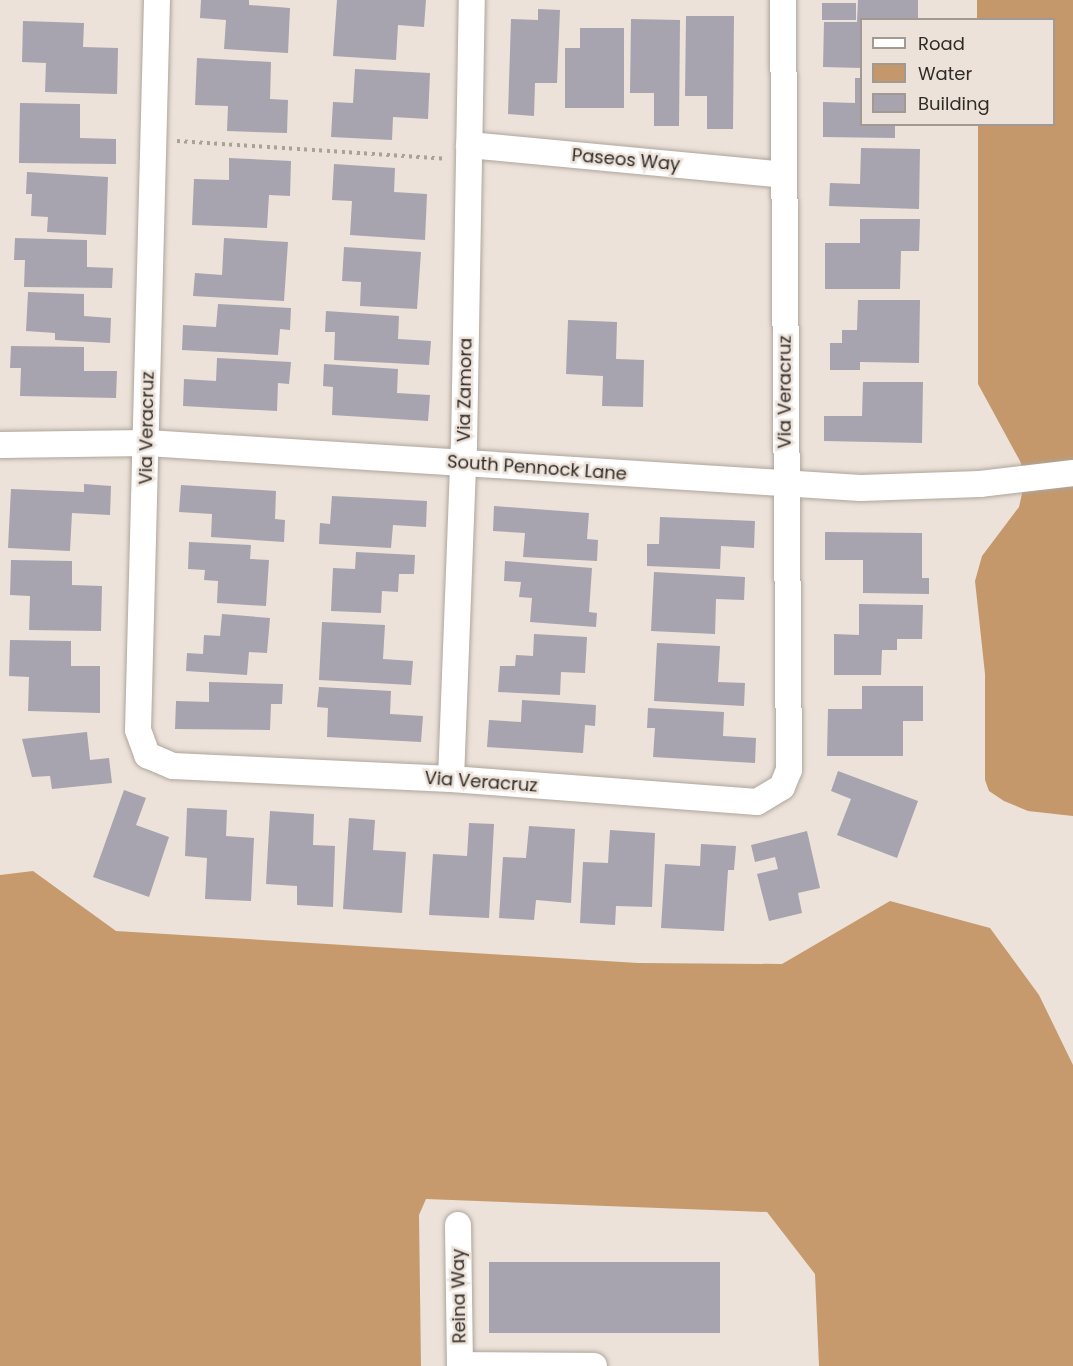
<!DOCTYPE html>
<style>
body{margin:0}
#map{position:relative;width:1073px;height:1366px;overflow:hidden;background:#ece2d9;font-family:Poppins,sans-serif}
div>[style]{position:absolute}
.forest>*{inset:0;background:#c69a6d}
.water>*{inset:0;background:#c4986b}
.building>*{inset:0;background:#a7a3af;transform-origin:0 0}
.path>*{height:4px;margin-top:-2px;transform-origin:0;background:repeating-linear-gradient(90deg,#a9a29a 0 3px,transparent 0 7.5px)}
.roads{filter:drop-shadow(0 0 2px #aea59c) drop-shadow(0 0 2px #aea59c)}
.minor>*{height:26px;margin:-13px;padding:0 13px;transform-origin:13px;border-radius:13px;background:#fff}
span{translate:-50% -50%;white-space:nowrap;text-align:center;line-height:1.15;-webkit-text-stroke:5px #ece2d9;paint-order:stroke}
.street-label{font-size:18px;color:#302c28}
.legend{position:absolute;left:860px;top:18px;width:195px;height:108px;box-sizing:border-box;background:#ece2d9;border:2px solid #a19992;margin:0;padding:8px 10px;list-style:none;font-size:18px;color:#302c28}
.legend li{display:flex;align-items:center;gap:12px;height:30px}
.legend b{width:30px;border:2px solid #a19992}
</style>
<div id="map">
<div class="forest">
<i style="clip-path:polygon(33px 871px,116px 931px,638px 963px,782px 964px,890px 901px,990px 928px,1039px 995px,1073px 1065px,1073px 1366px,819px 1366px,815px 1274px,767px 1212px,426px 1199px,419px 1215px,421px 1366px,0 1366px,0 875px)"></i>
</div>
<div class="water">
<i style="clip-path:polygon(977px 0,1073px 0,1073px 816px,1028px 811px,1004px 801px,989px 791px,985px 780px,985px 674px,975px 581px,982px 556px,1019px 507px,1023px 489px,1021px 463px,978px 384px,978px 125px,1054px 124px,1054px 20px,977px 19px)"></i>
</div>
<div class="building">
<i style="clip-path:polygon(201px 0,249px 0,249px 5px,290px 8px,288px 53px,224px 49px,226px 20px,200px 18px)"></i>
<i style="clip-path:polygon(337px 0,426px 0,424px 27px,398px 25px,396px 60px,333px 56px)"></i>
<i style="clip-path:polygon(858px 0,918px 0,918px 20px,862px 20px,862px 68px,823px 67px,824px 22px,857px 22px)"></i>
<i style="left:822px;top:3px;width:34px;height:17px"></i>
<i style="clip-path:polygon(538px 9px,560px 10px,557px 83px,535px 83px,534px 116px,508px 114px,511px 19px,538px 20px)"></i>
<i style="clip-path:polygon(686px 16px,734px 16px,733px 129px,707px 129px,707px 96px,685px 96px)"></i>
<i style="clip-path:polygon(631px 19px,680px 20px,679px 126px,654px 126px,654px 93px,630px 93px)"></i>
<i style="clip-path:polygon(23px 21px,84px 23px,83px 47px,118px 48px,117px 94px,45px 92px,46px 63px,22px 62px)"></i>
<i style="clip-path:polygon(580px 28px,624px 28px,624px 108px,565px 108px,565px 48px,580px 48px)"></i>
<i style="clip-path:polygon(197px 58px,271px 62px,270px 99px,288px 100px,287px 133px,227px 131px,228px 106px,195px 105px)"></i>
<i style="clip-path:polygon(355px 69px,430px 73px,428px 119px,393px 117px,392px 140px,331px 137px,333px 102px,353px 103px)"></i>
<i style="clip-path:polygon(855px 78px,862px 78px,862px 124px,895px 124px,895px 138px,823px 137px,823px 102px,855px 103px)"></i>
<i style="clip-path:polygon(20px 103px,80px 104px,80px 138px,116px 139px,116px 164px,19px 163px)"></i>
<i style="clip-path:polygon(861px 148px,920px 149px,919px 209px,829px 206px,830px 183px,860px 184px)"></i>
<i style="clip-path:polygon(229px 158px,291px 161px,290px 196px,269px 195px,267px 228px,192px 225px,194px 179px,229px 180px)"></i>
<i style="clip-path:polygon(334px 164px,395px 168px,394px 192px,427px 194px,425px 240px,350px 235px,352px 201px,332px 200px)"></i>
<i style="clip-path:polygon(27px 172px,108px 177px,106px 235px,47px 232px,48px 217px,31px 216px,32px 194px,26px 194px)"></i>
<i style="clip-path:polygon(860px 219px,920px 219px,919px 251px,901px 251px,900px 289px,825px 289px,825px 243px,860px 243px)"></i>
<i style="clip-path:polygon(15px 238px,87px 240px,87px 267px,113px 268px,112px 288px,24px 287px,25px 260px,14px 260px)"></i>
<i style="clip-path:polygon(224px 238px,288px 242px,284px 301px,193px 296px,195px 273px,222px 275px)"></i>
<i style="clip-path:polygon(344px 247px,421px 252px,417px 309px,360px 306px,361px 282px,342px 281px)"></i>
<i style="clip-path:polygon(28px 292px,84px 294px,84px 316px,111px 318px,110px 343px,55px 340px,55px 333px,26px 331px)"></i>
<i style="clip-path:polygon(858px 300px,920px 300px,919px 363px,860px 362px,860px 370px,830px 370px,830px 343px,842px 343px,842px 330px,857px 330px)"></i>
<i style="clip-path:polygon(218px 304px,291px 308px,290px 330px,280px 329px,278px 355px,182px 350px,183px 325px,216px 327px)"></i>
<i style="clip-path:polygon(326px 311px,399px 316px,398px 339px,431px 341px,429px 365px,334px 360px,335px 332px,325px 332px)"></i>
<i style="clip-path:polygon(568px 320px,617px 322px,616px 359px,644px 360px,643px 407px,602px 406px,603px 376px,566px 374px)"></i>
<i style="clip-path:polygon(11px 346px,84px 347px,84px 371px,117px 371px,116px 398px,20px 396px,21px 368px,10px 368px)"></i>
<i style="clip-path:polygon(217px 358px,291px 362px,289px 384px,278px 383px,277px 411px,183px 406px,184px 379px,216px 381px)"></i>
<i style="clip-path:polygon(324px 364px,398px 369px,397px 393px,430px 395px,428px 421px,332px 415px,333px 387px,323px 386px)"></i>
<i style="clip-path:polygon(863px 382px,923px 382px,922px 443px,824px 441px,824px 416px,862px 416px)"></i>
<i style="clip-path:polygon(84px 484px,111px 486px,110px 515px,72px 513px,70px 551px,8px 548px,11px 489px,84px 492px)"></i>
<i style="clip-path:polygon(181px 485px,276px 491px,275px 519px,285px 520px,284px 542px,211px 537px,212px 514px,179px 512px)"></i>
<i style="clip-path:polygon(332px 496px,427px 501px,426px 527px,393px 525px,391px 548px,319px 544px,320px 523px,330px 524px)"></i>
<i style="clip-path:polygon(494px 506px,589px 513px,587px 539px,598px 540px,597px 561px,523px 557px,525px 533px,493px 531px)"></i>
<i style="clip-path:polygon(660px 517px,755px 521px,754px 548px,721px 546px,720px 569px,647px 566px,647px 544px,659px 544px)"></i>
<i style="clip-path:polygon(825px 532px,922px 533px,922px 578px,929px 578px,929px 594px,863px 593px,863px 560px,825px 560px)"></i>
<i style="clip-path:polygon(189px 542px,251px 545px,250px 559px,269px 560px,266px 606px,217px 603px,218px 581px,204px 580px,205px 570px,188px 569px)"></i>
<i style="clip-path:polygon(356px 552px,415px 555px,414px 574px,399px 574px,398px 592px,382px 591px,381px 613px,331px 611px,333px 568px,355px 569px)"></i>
<i style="clip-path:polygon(11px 560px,72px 561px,72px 585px,102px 586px,101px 631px,29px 630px,30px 596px,10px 595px)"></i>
<i style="clip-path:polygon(505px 561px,592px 568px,589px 612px,597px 613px,596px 627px,530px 622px,532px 598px,519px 597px,521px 582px,504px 581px)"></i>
<i style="clip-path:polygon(654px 572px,745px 577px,744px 600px,716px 599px,715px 634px,651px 631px)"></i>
<i style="clip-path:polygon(859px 604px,923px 605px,922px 639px,897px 639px,897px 650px,882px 650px,881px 675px,834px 675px,834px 634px,859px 635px)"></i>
<i style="clip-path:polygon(222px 614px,270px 618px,267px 653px,249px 652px,247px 675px,186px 671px,187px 653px,203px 654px,204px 635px,220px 636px)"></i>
<i style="clip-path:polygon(322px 622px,385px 625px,383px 659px,413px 661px,411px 685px,319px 680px)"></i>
<i style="clip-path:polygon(534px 634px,587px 637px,585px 673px,561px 672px,560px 695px,498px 692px,500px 666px,515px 666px,516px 655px,533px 656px)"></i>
<i style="clip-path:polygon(10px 640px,71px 641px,71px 666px,100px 666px,100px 713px,28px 711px,29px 677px,9px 676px)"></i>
<i style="clip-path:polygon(657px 643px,720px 646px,718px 682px,745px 683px,744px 706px,654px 701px)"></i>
<i style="clip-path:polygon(209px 682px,283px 684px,282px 704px,271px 704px,270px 730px,175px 729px,176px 701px,209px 702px)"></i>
<i style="clip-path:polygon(862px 686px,923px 686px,923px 721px,903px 721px,903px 756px,827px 756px,828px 709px,862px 709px)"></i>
<i style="clip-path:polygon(319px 687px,391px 691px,390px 714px,423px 716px,421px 742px,327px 737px,328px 708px,317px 707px)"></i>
<i style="clip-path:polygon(522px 700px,596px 705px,595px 726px,585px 725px,583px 753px,487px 747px,489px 720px,521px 722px)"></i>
<i style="clip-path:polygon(648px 708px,724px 712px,723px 736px,756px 738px,755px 763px,653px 757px,655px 728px,647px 728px)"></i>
<i style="clip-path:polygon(87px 732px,90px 760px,109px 758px,112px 783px,52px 789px,50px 776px,32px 777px,22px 739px)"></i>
<i style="clip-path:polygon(838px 771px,918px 801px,897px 858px,837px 835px,851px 799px,831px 791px)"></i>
<i style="clip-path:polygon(124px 790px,146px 798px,136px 825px,169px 837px,149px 897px,93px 877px)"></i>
<i style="clip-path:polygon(187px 808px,227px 810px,226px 836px,254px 838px,251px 901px,205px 899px,207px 858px,185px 856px)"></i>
<i style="clip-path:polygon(270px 811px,314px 814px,313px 845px,335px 846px,333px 907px,297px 905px,297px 886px,266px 884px)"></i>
<i style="clip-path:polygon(349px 818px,375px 820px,373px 850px,406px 852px,402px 913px,343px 909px)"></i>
<i style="clip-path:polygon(469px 823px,494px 824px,489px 918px,429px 915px,433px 854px,467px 856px)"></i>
<i style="clip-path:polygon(529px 826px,575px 829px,571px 903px,536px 900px,534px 920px,499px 918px,503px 857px,526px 858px)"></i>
<i style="clip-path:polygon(610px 830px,655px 833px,652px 907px,616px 906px,615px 925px,580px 923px,583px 862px,608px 863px)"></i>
<i style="clip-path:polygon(807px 831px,820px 888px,798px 893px,802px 913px,769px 921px,757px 874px,778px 869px,775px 857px,755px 862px,751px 845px)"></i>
<i style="clip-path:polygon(701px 844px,736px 846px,734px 870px,728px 870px,724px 931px,661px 928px,665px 864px,700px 866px)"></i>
<i style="left:489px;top:1262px;width:231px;height:71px"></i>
</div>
<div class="path">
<i style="left:177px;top:141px;width:269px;rotate:3.8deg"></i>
</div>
<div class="roads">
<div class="minor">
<i style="left:157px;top:0;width:730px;rotate:91.49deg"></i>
<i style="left:138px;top:730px;width:27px;rotate:70deg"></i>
<i style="left:147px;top:755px;width:28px;rotate:23deg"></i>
<i style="left:173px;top:766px;width:278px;rotate:2.7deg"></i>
<i style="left:451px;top:779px;width:307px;rotate:4.3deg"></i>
<i style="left:757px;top:802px;width:29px;rotate:-31deg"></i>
<i style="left:782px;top:787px;width:18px;rotate:-68deg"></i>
<i style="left:789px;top:770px;width:770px;rotate:-90.45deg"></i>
<i style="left:469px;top:145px;width:316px;rotate:5.4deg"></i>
<i style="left:0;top:445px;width:147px;rotate:-0.8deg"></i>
<i style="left:147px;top:443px;width:715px;rotate:3.61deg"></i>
<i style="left:861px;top:488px;width:119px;rotate:-1.9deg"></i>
<i style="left:980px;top:484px;width:94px;rotate:-6.7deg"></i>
<i style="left:451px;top:779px;width:333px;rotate:-87.8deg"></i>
<i style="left:464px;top:446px;width:446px;rotate:-89deg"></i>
<i style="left:458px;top:1225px;width:141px;rotate:89.2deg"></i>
<i style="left:460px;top:1365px;width:134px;rotate:0.4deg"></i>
</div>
</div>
<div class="street-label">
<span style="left:626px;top:160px;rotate:5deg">Paseos Way</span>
<span style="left:465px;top:390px;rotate:-89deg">Via Zamora</span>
<span style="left:785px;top:392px;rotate:-90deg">Via Veracruz</span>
<span style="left:147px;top:428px;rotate:-89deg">Via Veracruz</span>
<span style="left:537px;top:468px;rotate:4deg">South Pennock Lane</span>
<span style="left:481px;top:782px;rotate:4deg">Via Veracruz</span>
<span style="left:459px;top:1296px;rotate:-91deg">Reina Way</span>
</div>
<ul class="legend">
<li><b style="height:8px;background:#fff"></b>Road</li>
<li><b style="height:16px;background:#c4986b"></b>Water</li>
<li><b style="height:16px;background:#a7a3af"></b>Building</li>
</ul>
</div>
